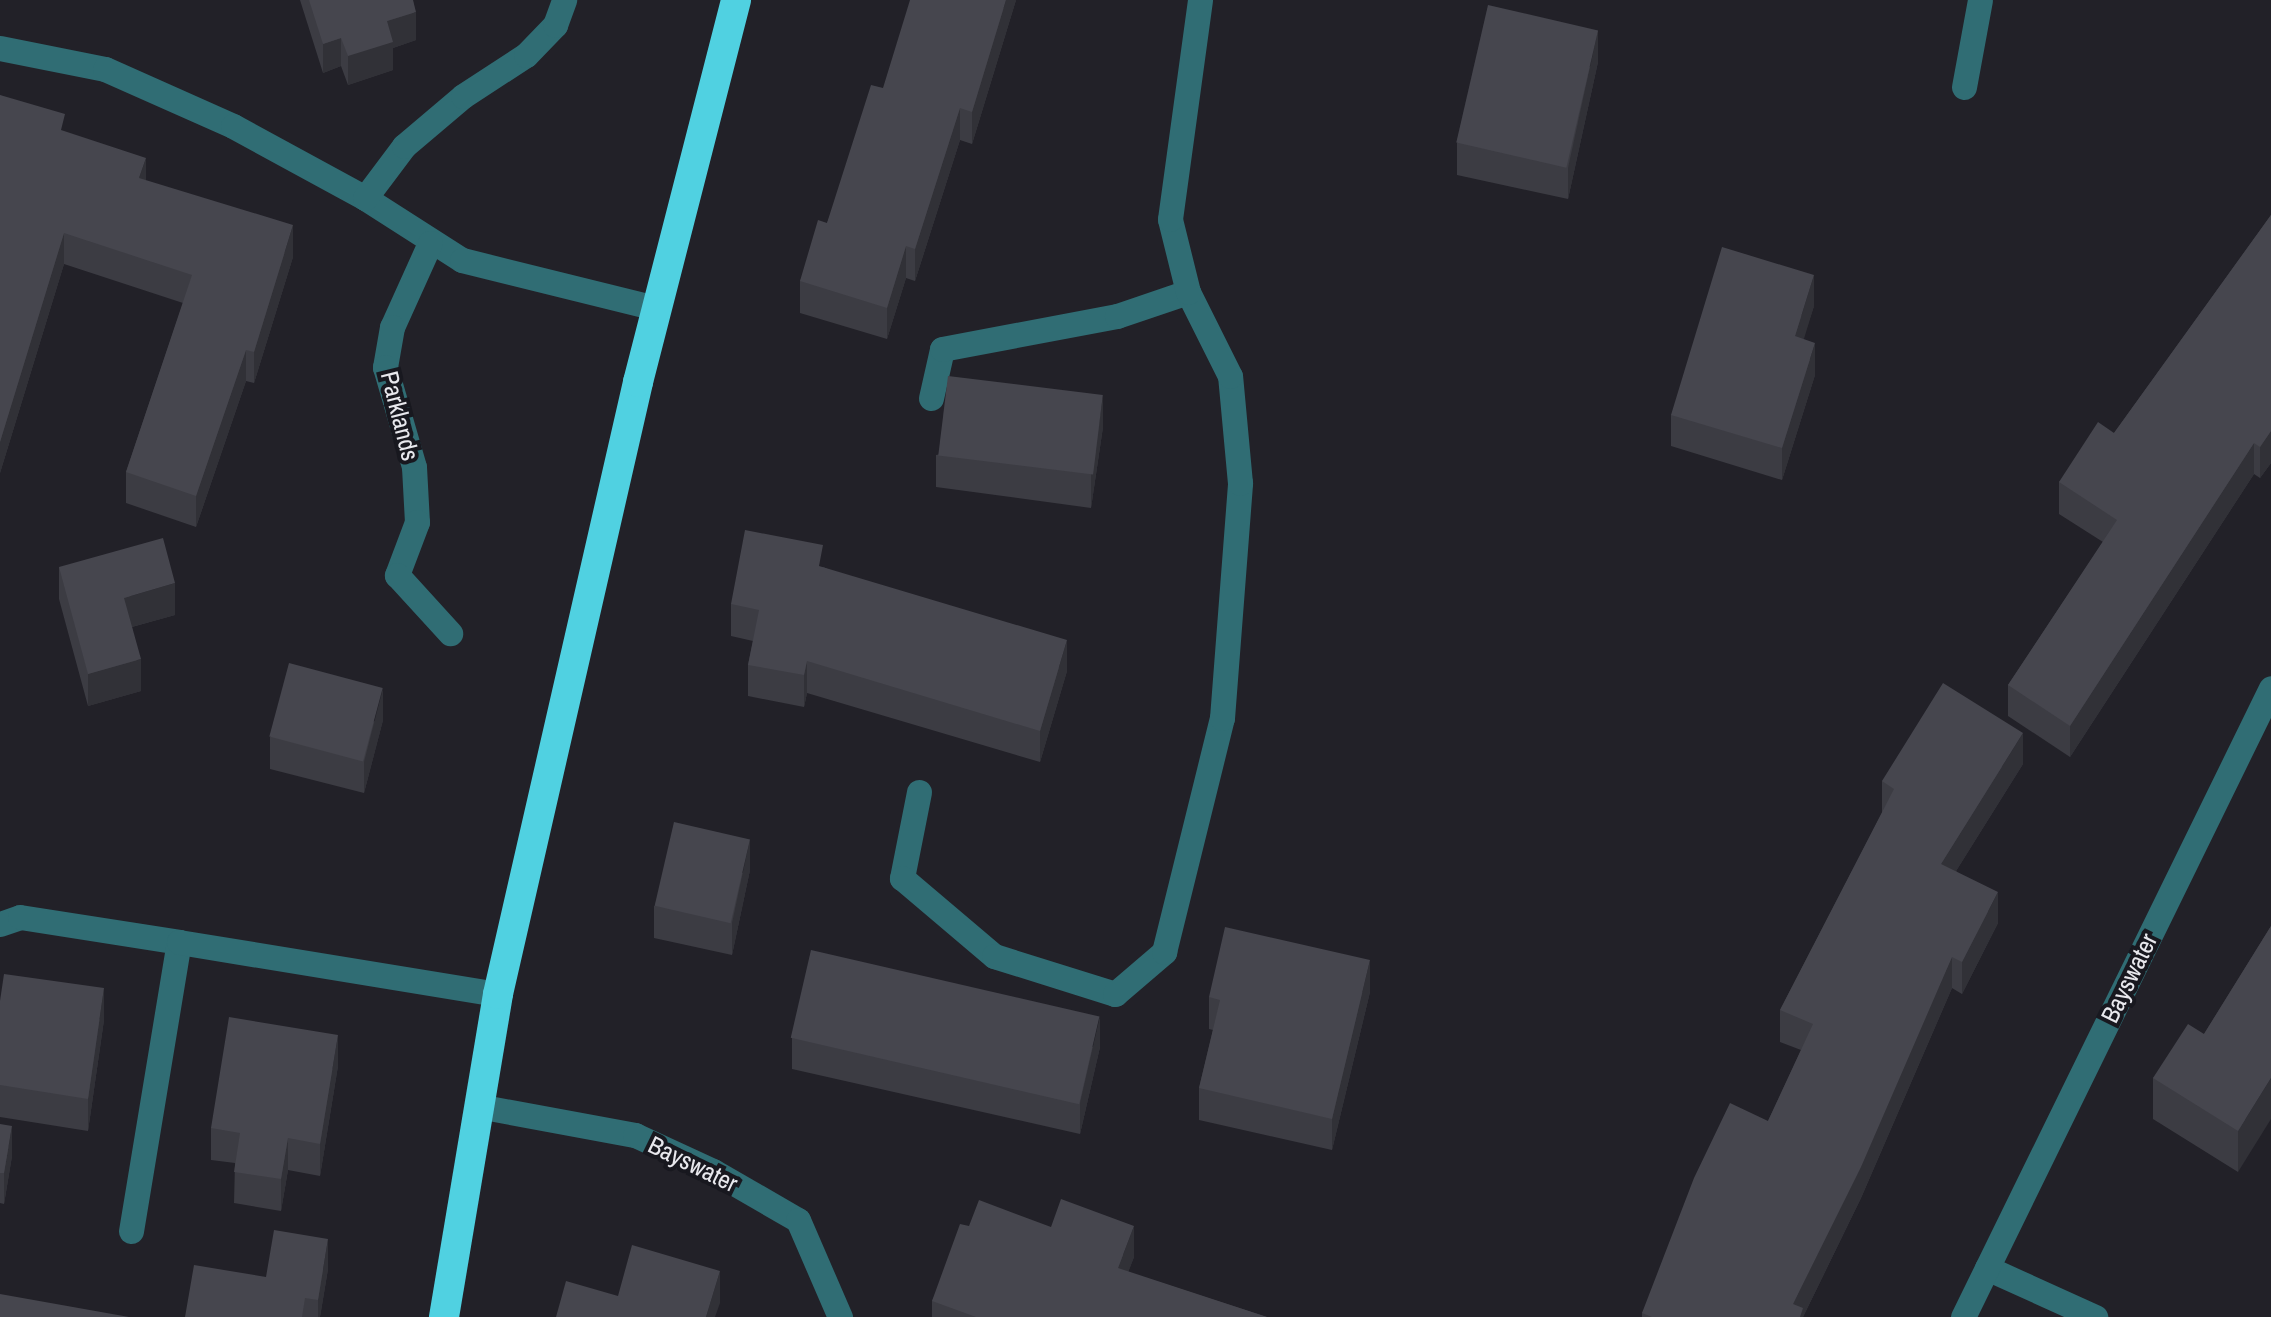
<!DOCTYPE html>
<style>
body{margin:0}
#map{position:relative;width:2271px;height:1317px;overflow:hidden;background:#222128;font-family:"Archivo Narrow",sans-serif}
div>[style]{position:absolute}
.lane>*{height:25px;margin:-12.5px;padding:0 12.5px;transform-origin:12.5px;border-radius:12.5px;background:#306d74}
.street>*{height:25px;margin:-12.5px;padding:0 12.5px;transform-origin:12.5px;border-radius:12.5px;background:#306d74}
.highway>*{height:30px;margin:-15px;padding:0 15px;transform-origin:15px;border-radius:15px;background:#50d1e1}
.wall>*{inset:0;background:#3c3c43}
.shaded-wall>*{inset:0;background:#313137}
.building>*{inset:0;background:#46464e;transform-origin:0 0}
span{translate:-50% -50%;white-space:nowrap;text-align:center;line-height:1.15;-webkit-text-stroke:8px #18181f;paint-order:stroke}
.street-label{font-size:25px;color:#e8e8ed}
</style>
<div id="map">
<div class="lane">
<i style="left:931px;top:398px;width:50px;rotate:-77.3deg"></i>
<i style="left:942px;top:349px;width:178px;rotate:-10.7deg"></i>
<i style="left:1117px;top:316px;width:75px;rotate:-18.7deg"></i>
<i style="left:0;top:924px;width:21px;rotate:-19deg"></i>
<i style="left:20px;top:917px;width:161px;rotate:8.9deg"></i>
<i style="left:131px;top:1231px;width:293px;rotate:-80.6deg"></i>
<i style="left:179px;top:942px;width:323px;rotate:9.3deg"></i>
</div>
<div class="street">
<i style="left:0;top:48px;width:107px;rotate:11.3deg"></i>
<i style="left:105px;top:69px;width:140px;rotate:24deg"></i>
<i style="left:233px;top:126px;width:150px;rotate:28.6deg"></i>
<i style="left:365px;top:198px;width:115px;rotate:32.6deg"></i>
<i style="left:462px;top:260px;width:200px;rotate:13.9deg"></i>
<i style="left:1964px;top:87px;width:88px;rotate:-79.6deg"></i>
<i style="left:365px;top:198px;width:65px;rotate:-53.1deg"></i>
<i style="left:404px;top:146px;width:77px;rotate:-40.3deg"></i>
<i style="left:463px;top:96px;width:75px;rotate:-33.1deg"></i>
<i style="left:526px;top:55px;width:42px;rotate:-46deg"></i>
<i style="left:555px;top:25px;width:27px;rotate:-70deg"></i>
<i style="left:430px;top:243px;width:92px;rotate:114.3deg"></i>
<i style="left:392px;top:327px;width:41px;rotate:99.9deg"></i>
<i style="left:385px;top:367px;width:104px;rotate:73.8deg"></i>
<i style="left:414px;top:467px;width:55px;rotate:86.9deg"></i>
<i style="left:417px;top:522px;width:57px;rotate:110.7deg"></i>
<i style="left:397px;top:575px;width:79px;rotate:47.6deg"></i>
<i style="left:919px;top:792px;width:88px;rotate:101.2deg"></i>
<i style="left:902px;top:878px;width:121px;rotate:40.3deg"></i>
<i style="left:994px;top:956px;width:127px;rotate:17.4deg"></i>
<i style="left:1115px;top:994px;width:65px;rotate:-40.6deg"></i>
<i style="left:1164px;top:952px;width:241px;rotate:-76.1deg"></i>
<i style="left:1222px;top:718px;width:236px;rotate:-85.6deg"></i>
<i style="left:1240px;top:483px;width:107px;rotate:-95.3deg"></i>
<i style="left:1230px;top:376px;width:94px;rotate:-116.6deg"></i>
<i style="left:1188px;top:292px;width:75px;rotate:-103.9deg"></i>
<i style="left:1170px;top:219px;width:221px;rotate:-82.2deg"></i>
<i style="left:478px;top:1106px;width:160px;rotate:10.5deg"></i>
<i style="left:635px;top:1135px;width:86px;rotate:24.8deg"></i>
<i style="left:713px;top:1171px;width:98px;rotate:30deg"></i>
<i style="left:798px;top:1220px;width:106px;rotate:66.6deg"></i>
<i style="left:1987px;top:1268px;width:119px;rotate:24.4deg"></i>
<i style="left:1963px;top:1317px;width:700px;rotate:-63.91deg"></i>
</div>
<div class="highway">
<i style="left:444px;top:1317px;width:327px;rotate:-80.5deg"></i>
<i style="left:498px;top:994px;width:628px;rotate:-77.11deg"></i>
<i style="left:638px;top:382px;width:394px;rotate:-75.6deg"></i>
</div>
<div class="wall">
<i style="clip-path:polygon(300px 0,413px 0,416px 40px,393px 48px,393px 70px,348px 85px,341px 66px,323px 73px)"></i>
<i style="clip-path:polygon(1016px 0,972px 144px,960px 140px,915px 281px,906px 278px,887px 339px,800px 313px,800px 281px,827px 223px,883px 88px)"></i>
<i style="clip-path:polygon(1598px 62px,1568px 199px,1457px 175px,1457px 143px)"></i>
<i style="clip-path:polygon(0 95px,146px 181px,293px 257px,254px 383px,246px 381px,196px 527px,126px 503px,126px 472px,183px 303px,64px 264px,0 473px)"></i>
<i style="clip-path:polygon(2271px 215px,2271px 463px,2260px 478px,2254px 474px,2070px 757px,2008px 716px,2008px 685px,2103px 542px,2059px 514px,2059px 482px,2114px 433px)"></i>
<i style="clip-path:polygon(1814px 306px,1803px 339px,1815px 375px,1782px 480px,1671px 446px,1671px 415px)"></i>
<i style="clip-path:polygon(1103px 427px,1091px 508px,936px 487px,936px 455px)"></i>
<i style="clip-path:polygon(59px 567px,175px 615px,132px 627px,141px 691px,88px 706px,59px 599px)"></i>
<i style="clip-path:polygon(823px 567px,1067px 671px,1040px 762px,807px 693px,804px 707px,748px 696px,748px 665px,753px 641px,731px 636px,731px 604px)"></i>
<i style="clip-path:polygon(383px 720px,364px 793px,270px 769px,270px 737px)"></i>
<i style="clip-path:polygon(2023px 764px,1956px 871px,1998px 923px,1962px 994px,1952px 988px,1861px 1198px,1803px 1317px,1642px 1317px,1642px 1313px,1768px 1121px,1801px 1050px,1780px 1042px,1780px 1010px,1882px 813px,1882px 781px)"></i>
<i style="clip-path:polygon(750px 870px,732px 955px,654px 938px,654px 906px)"></i>
<i style="clip-path:polygon(2271px 926px,2238px 1172px,2153px 1119px,2153px 1078px,2204px 1034px)"></i>
<i style="clip-path:polygon(1370px 992px,1332px 1150px,1199px 1120px,1199px 1088px,1213px 1030px,1209px 1029px,1209px 997px)"></i>
<i style="clip-path:polygon(0 1001px,104px 1020px,88px 1131px,0 1117px)"></i>
<i style="clip-path:polygon(792px 1038px,1100px 1047px,1080px 1134px,792px 1069px)"></i>
<i style="clip-path:polygon(338px 1066px,320px 1176px,288px 1170px,281px 1211px,234px 1203px,235px 1163px,211px 1160px,211px 1128px)"></i>
<i style="clip-path:polygon(0 1124px,12px 1156px,4px 1204px,0 1203px)"></i>
<i style="clip-path:polygon(969px 1226px,1134px 1257px,1128px 1272px,1267px 1317px,932px 1317px,932px 1301px)"></i>
<i style="clip-path:polygon(328px 1269px,320px 1317px,185px 1317px,266px 1277px)"></i>
</div>
<div class="shaded-wall">
<i style="clip-path:polygon(1006px 0,1016px 0,972px 144px,972px 112px)"></i>
<i style="clip-path:polygon(416px 12px,416px 40px,393px 48px,393px 70px,348px 85px,348px 56px,387px 21px)"></i>
<i style="clip-path:polygon(1598px 30px,1598px 62px,1568px 199px,1568px 168px)"></i>
<i style="clip-path:polygon(341px 38px,341px 66px,323px 73px,323px 44px)"></i>
<i style="clip-path:polygon(960px 108px,960px 140px,915px 281px,915px 249px)"></i>
<i style="clip-path:polygon(146px 158px,146px 189px,139px 178px)"></i>
<i style="clip-path:polygon(293px 225px,293px 257px,254px 383px,254px 352px)"></i>
<i style="clip-path:polygon(64px 233px,64px 264px,0 473px,0 442px)"></i>
<i style="clip-path:polygon(906px 246px,906px 278px,887px 339px,887px 308px)"></i>
<i style="clip-path:polygon(1814px 275px,1814px 306px,1795px 368px,1795px 336px)"></i>
<i style="clip-path:polygon(1815px 343px,1815px 375px,1782px 480px,1782px 448px)"></i>
<i style="clip-path:polygon(246px 350px,246px 381px,196px 527px,196px 496px)"></i>
<i style="clip-path:polygon(1103px 396px,1103px 427px,1091px 508px,1091px 476px)"></i>
<i style="clip-path:polygon(2271px 431px,2271px 463px,2260px 478px,2260px 447px)"></i>
<i style="clip-path:polygon(2254px 443px,2254px 474px,2070px 757px,2070px 726px)"></i>
<i style="clip-path:polygon(175px 583px,175px 615px,124px 629px,124px 598px)"></i>
<i style="clip-path:polygon(1067px 640px,1067px 671px,1040px 762px,1040px 731px)"></i>
<i style="clip-path:polygon(141px 659px,141px 691px,88px 706px,88px 674px)"></i>
<i style="clip-path:polygon(807px 661px,807px 693px,804px 707px,804px 675px)"></i>
<i style="clip-path:polygon(383px 688px,383px 720px,364px 793px,364px 762px)"></i>
<i style="clip-path:polygon(2023px 733px,2023px 764px,1941px 895px,1941px 864px)"></i>
<i style="clip-path:polygon(750px 839px,750px 870px,732px 955px,732px 923px)"></i>
<i style="clip-path:polygon(1998px 892px,1998px 923px,1962px 994px,1962px 962px)"></i>
<i style="clip-path:polygon(1952px 957px,1952px 988px,1861px 1198px,1803px 1317px,1793px 1317px,1793px 1304px)"></i>
<i style="clip-path:polygon(1370px 960px,1370px 992px,1332px 1150px,1332px 1119px)"></i>
<i style="clip-path:polygon(104px 988px,104px 1020px,88px 1131px,88px 1099px)"></i>
<i style="clip-path:polygon(1100px 1016px,1100px 1047px,1080px 1134px,1080px 1103px)"></i>
<i style="clip-path:polygon(338px 1035px,338px 1066px,320px 1176px,320px 1144px)"></i>
<i style="clip-path:polygon(2271px 1078px,2271px 1119px,2238px 1172px,2238px 1131px)"></i>
<i style="clip-path:polygon(12px 1126px,12px 1156px,4px 1204px,4px 1173px)"></i>
<i style="clip-path:polygon(288px 1138px,288px 1170px,281px 1211px,281px 1179px)"></i>
<i style="clip-path:polygon(1134px 1226px,1134px 1257px,1118px 1299px,1118px 1268px)"></i>
<i style="clip-path:polygon(328px 1239px,328px 1269px,320px 1317px,318px 1317px,318px 1300px)"></i>
<i style="clip-path:polygon(720px 1271px,720px 1303px,715px 1317px,706px 1317px)"></i>
</div>
<div class="building">
<i style="clip-path:polygon(309px 0,413px 0,416px 12px,387px 21px,393px 42px,348px 56px,341px 38px,323px 44px)"></i>
<i style="clip-path:polygon(910px 0,1006px 0,972px 112px,960px 108px,915px 249px,906px 246px,887px 308px,800px 281px,818px 220px,827px 223px,871px 85px,883px 88px)"></i>
<i style="left:1488px;top:5px;width:113px;height:141px;rotate:13deg"></i>
<i style="clip-path:polygon(0 95px,65px 114px,61px 130px,146px 158px,139px 178px,293px 225px,254px 352px,246px 350px,196px 496px,126px 472px,192px 275px,64px 233px,0 442px)"></i>
<i style="clip-path:polygon(2271px 215px,2271px 431px,2260px 447px,2254px 443px,2070px 726px,2008px 685px,2117px 520px,2059px 482px,2098px 422px,2114px 433px)"></i>
<i style="clip-path:polygon(1722px 247px,1814px 275px,1795px 336px,1815px 343px,1782px 448px,1671px 415px)"></i>
<i style="left:948px;top:376px;width:156px;height:80px;rotate:7deg"></i>
<i style="clip-path:polygon(745px 530px,823px 545px,819px 566px,1067px 640px,1040px 731px,807px 661px,804px 675px,748px 665px,759px 610px,731px 604px)"></i>
<i style="clip-path:polygon(163px 538px,175px 583px,124px 598px,141px 659px,88px 674px,59px 567px)"></i>
<i style="left:289px;top:663px;width:97px;height:76px;rotate:15deg"></i>
<i style="clip-path:polygon(1943px 683px,2023px 733px,1941px 864px,1998px 892px,1962px 962px,1952px 957px,1861px 1167px,1793px 1304px,1803px 1308px,1800px 1317px,1652px 1317px,1642px 1313px,1694px 1178px,1730px 1103px,1768px 1121px,1813px 1024px,1780px 1010px,1894px 789px,1882px 781px)"></i>
<i style="left:674px;top:822px;width:78px;height:86px;rotate:13deg"></i>
<i style="clip-path:polygon(2271px 926px,2271px 1078px,2238px 1131px,2153px 1078px,2188px 1024px,2204px 1034px)"></i>
<i style="clip-path:polygon(1225px 927px,1370px 960px,1332px 1119px,1199px 1088px,1220px 1000px,1209px 997px)"></i>
<i style="left:811px;top:950px;width:296px;height:90px;rotate:13deg"></i>
<i style="clip-path:polygon(4px 974px,104px 988px,88px 1099px,0 1085px,0 1001px)"></i>
<i style="clip-path:polygon(229px 1017px,338px 1035px,320px 1144px,288px 1138px,281px 1179px,234px 1172px,240px 1133px,211px 1128px)"></i>
<i style="clip-path:polygon(0 1124px,12px 1126px,4px 1173px,0 1173px)"></i>
<i style="clip-path:polygon(1061px 1199px,1134px 1226px,1118px 1268px,1267px 1317px,976px 1317px,932px 1301px,960px 1224px,969px 1226px,979px 1200px,1051px 1227px)"></i>
<i style="clip-path:polygon(274px 1230px,328px 1239px,318px 1300px,305px 1298px,302px 1317px,185px 1317px,194px 1265px,266px 1277px)"></i>
<i style="clip-path:polygon(632px 1245px,720px 1271px,706px 1317px,556px 1317px,566px 1281px,618px 1296px)"></i>
<i style="clip-path:polygon(0 1294px,129px 1317px,0 1317px)"></i>
</div>
<div class="street-label">
<span style="left:400px;top:416px;rotate:76deg">Parklands</span>
<span style="left:2129px;top:978px;rotate:-64deg">Bayswater</span>
<span style="left:693px;top:1164px;rotate:26deg">Bayswater</span>
</div>
</div>
